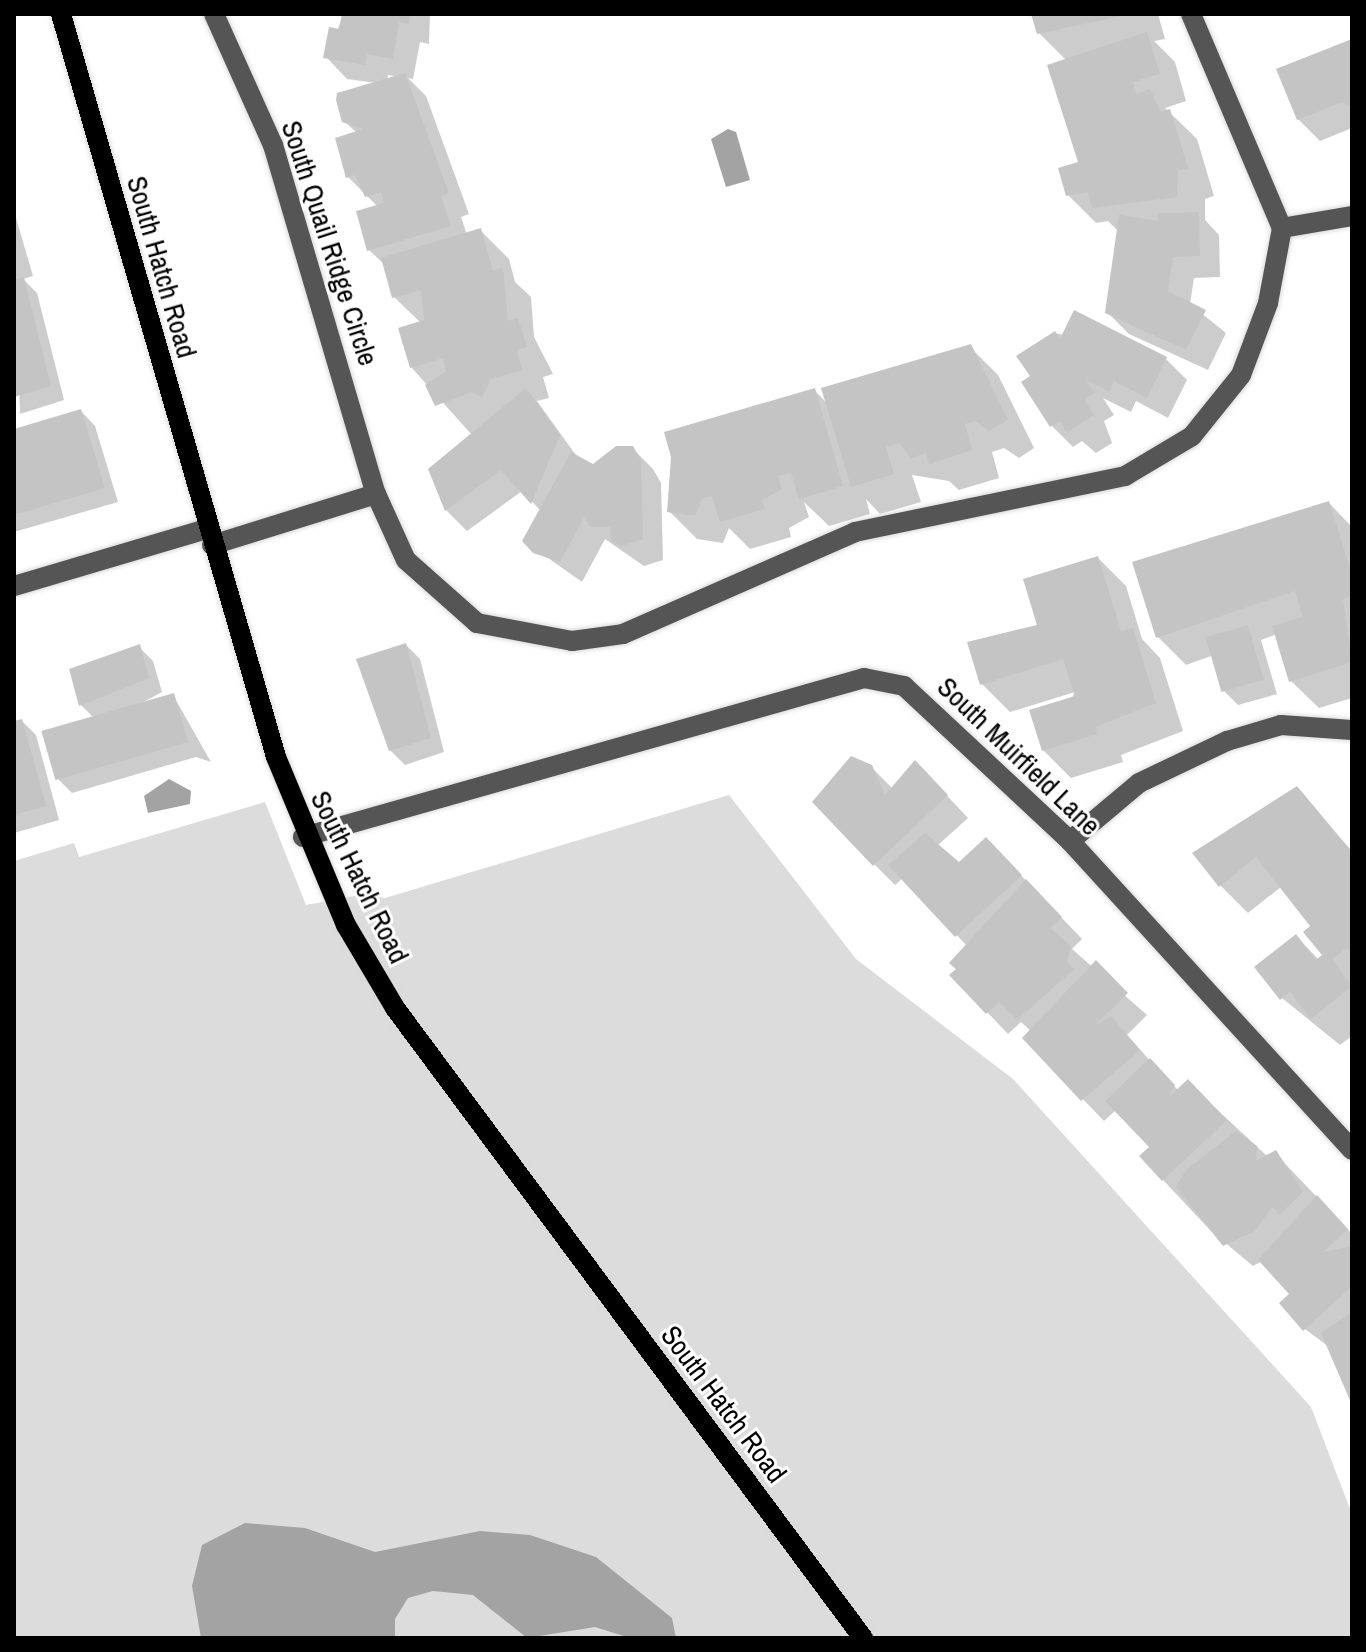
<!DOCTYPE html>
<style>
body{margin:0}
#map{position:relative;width:1366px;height:1652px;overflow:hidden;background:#fff;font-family:"Archivo Narrow",sans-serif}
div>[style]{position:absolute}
.green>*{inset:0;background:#dcdcdc}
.water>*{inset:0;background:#a3a3a3}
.shadow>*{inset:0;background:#0003}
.building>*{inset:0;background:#c4c4c4;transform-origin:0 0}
.roads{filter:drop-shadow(0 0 2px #dbdbdb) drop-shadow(0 0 2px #dbdbdb)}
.minor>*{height:20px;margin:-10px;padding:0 10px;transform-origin:10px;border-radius:10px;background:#555}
.major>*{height:20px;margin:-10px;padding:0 10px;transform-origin:10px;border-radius:10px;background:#000}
span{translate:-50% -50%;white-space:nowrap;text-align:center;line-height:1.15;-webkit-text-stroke:6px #fff;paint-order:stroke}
.street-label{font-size:28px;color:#000}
.frame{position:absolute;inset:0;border:16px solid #000;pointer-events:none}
</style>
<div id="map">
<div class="green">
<i style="clip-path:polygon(729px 795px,856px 959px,1013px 1079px,1311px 1407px,1352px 1514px,1352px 1638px,14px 1638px,14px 861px,74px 843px,79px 857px,265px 802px,306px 905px,365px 894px,385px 898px)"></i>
</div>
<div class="water">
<i style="clip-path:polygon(728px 129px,736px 132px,750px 180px,726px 187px,711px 139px)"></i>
<i style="clip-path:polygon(169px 779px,191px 791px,190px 804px,148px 813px,144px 796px)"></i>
<i style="clip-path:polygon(245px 1523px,305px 1528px,375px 1552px,480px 1531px,530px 1535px,596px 1557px,672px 1618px,676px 1638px,630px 1638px,595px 1627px,527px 1638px,473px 1595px,433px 1591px,408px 1598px,395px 1619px,395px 1638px,201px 1638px,192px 1586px,202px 1545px)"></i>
</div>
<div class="shadow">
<i style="clip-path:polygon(evenodd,344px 14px,430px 14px,429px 44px,420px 42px,413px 79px,408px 78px,426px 96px,469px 214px,461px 217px,467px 235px,481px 231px,509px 259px,515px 282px,531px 297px,534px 337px,553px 374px,543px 377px,549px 398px,537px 401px,578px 458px,593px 466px,632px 448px,653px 469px,661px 483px,663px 560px,644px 566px,605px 539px,582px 582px,524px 541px,541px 511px,522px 491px,467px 531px,446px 510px,472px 435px,411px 367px,421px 323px,394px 297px,385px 265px,369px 250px,378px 207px,348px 177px,357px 133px,344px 121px,376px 83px,347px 79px,326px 57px,344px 14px,388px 75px,400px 77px,387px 80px,388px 75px)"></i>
<i style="clip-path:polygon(1032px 14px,1158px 14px,1165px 39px,1154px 41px,1175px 62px,1186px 101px,1165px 108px,1197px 139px,1214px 196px,1205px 199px,1205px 220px,1219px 235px,1220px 277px,1194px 278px,1190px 304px,1226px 333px,1208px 370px,1129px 334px,1107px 312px,1118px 231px,1108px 221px,1096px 223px,1068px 195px,1081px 163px,1067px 61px,1039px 33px)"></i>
<i style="clip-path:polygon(1352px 41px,1352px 128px,1320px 141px,1298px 119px)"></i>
<i style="clip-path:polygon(14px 211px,33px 276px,23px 279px,37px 293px,64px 400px,20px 414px)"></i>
<i style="clip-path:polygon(1055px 333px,1166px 359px,1187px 380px,1168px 418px,1136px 401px,1131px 412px,1103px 398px,1114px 415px,1104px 421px,1112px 443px,1096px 453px,1082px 441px,1073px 447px,1052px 426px,1032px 377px)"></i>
<i style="clip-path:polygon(970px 347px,998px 375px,1034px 448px,1019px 458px,1004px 448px,992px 452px,999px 478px,959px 490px,949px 481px,912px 475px,921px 502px,880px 514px,866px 499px,870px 514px,829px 526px,804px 502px,809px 517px,789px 528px,791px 537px,750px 549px,729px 528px,723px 543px,697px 539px,669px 511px,814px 390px,828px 404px)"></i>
<i style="clip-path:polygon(81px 411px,95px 426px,118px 502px,14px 532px,14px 431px)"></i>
<i style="clip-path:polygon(1329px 503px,1352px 527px,1352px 698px,1319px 708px,1291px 681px,1277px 634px,1261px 640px,1277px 694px,1238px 705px,1224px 691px,1214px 655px,1186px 665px,1158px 637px)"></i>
<i style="clip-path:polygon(1098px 558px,1126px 586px,1142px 639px,1160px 658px,1183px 731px,1121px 755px,1123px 762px,1071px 778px,1043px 750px,1075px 692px,1010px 712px,982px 684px)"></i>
<i style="clip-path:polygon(406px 645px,420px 659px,444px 752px,405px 765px,390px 750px)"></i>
<i style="clip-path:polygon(139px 647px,153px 661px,162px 692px,136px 706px,173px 695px,211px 762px,196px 757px,72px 793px,58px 779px,95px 719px,81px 705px)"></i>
<i style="clip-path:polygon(22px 721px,36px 735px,59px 820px,14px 833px,14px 723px)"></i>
<i style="clip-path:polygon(871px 767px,893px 789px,936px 784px,968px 818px,937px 846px,960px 865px,1007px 861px,1082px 939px,1072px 949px,1147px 1015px,1127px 1035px,1153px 1064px,1179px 1091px,1210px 1103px,1266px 1155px,1275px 1153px,1352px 1234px,1352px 1400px,1329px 1347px,1305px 1329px,1292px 1294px,1262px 1261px,1253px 1266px,1211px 1231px,1163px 1180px,1152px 1147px,1116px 1110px,1104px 1121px,1024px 1038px,1031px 1031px,1021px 1022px,1008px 1034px,987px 1012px,959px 969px,967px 946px,903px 878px,895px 885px,874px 864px)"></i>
<i style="clip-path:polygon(1296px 789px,1352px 851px,1352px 1036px,1340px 1045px,1282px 998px,1296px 936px,1319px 960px,1324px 955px,1313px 927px,1281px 887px,1248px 913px,1220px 885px)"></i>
</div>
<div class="building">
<i style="clip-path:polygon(342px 14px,410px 14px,409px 24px,399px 22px,393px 59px,367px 54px,365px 65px,323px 58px,329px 27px,339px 29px)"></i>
<i style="clip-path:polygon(1031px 14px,1126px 14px,1126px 15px,1037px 34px)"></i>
<i style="clip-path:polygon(1147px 32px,1160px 74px,1133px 82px,1137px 94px,1150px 89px,1161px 112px,1170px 109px,1188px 168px,1178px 171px,1177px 197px,1092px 208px,1088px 192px,1066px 196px,1058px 168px,1078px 162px,1047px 65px)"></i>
<i style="clip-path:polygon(1352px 39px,1352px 107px,1342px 102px,1297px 120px,1276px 69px)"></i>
<i style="clip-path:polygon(405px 73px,449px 193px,441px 196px,451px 226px,367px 251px,356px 211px,384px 203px,381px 192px,365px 197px,355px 175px,346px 178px,335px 138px,363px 129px,342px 122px,336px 100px,337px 93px)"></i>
<i style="clip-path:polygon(1199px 212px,1200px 256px,1173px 257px,1168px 291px,1206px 310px,1186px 350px,1105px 313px,1119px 215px,1158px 221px,1158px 213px)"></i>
<i style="clip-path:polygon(481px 228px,493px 271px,503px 267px,508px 321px,518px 318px,527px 347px,517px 350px,522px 370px,491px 379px,482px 397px,472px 392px,435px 406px,425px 385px,446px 371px,443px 358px,410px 368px,398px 328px,424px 320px,421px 290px,392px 298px,381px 258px)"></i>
<i style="clip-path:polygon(24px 277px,51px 386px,14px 397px,14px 280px)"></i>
<i style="clip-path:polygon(1074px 310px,1167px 357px,1147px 398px,1114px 381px,1109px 392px,1086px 380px,1095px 393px,1084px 399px,1094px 415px,1067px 433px,1060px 421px,1050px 427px,1021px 382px,1030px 376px,1016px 356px,1055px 331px,1060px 339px)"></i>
<i style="clip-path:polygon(971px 344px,1008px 420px,989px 431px,975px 421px,965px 424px,972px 450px,929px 464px,926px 453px,911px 458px,899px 443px,886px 447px,894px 474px,851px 487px,821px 388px)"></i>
<i style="clip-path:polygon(526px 388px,560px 435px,531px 504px,501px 470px,445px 511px,428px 469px)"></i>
<i style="clip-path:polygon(815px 388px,843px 486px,799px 499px,791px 473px,778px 476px,782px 489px,762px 500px,765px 509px,720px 522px,712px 496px,702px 499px,695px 516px,667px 512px,671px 457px,664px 432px)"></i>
<i style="clip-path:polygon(81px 409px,105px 488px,14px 515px,14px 429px)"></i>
<i style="clip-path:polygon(616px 446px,633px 446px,641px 460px,643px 539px,621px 546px,611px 541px,610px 527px,590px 527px,584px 517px,560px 562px,533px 553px,522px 541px,571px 452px,593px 464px)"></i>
<i style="clip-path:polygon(1329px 501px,1352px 575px,1352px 596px,1343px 599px,1352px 662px,1289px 682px,1272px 626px,1303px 617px,1295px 591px,1156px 638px,1132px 562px)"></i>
<i style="clip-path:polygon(1098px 556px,1121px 631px,1133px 628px,1156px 703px,1095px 727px,1097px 734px,1042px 751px,1029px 710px,1075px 696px,1063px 659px,980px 685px,967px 642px,1037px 625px,1023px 579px)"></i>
<i style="left:1248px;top:625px;width:57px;height:44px;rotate:74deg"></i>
<i style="clip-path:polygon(406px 643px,431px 738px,389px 751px,356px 659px)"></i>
<i style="clip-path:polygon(140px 644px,149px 678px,79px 706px,69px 669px)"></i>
<i style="left:174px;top:693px;width:51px;height:138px;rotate:74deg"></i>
<i style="clip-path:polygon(22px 719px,46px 806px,14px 815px,14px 721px)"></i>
<i style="clip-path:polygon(851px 756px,872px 765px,885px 795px,915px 760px,948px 795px,873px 866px,812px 802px)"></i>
<i style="clip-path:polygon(1297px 786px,1352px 852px,1352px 954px,1347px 948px,1332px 959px,1352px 986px,1311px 1019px,1290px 992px,1280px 1000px,1254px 967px,1296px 934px,1316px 960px,1322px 955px,1303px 932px,1310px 926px,1256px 857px,1219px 887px,1192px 853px)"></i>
<i style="clip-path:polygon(925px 833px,959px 862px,986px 837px,1022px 875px,955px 937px,888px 865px)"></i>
<i style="clip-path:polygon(1026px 879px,1062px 917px,1050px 928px,1071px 946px,1067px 961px,1074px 969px,1017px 1020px,999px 1002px,986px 1014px,949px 975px,956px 969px,949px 963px)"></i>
<i style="clip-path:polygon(1096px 960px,1128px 993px,1094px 1026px,1111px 1016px,1140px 1050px,1081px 1101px,1022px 1038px)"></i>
<i style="clip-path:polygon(1150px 1058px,1175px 1085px,1168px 1098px,1188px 1079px,1227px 1120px,1162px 1181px,1139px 1156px,1149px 1147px,1105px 1101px)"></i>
<i style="clip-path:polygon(1236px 1131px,1257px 1146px,1256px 1161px,1276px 1150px,1303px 1192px,1279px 1215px,1272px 1207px,1255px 1231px,1223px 1246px,1176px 1187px,1187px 1169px)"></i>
<i style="clip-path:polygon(1317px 1195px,1348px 1229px,1323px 1252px,1352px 1246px,1352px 1286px,1303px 1331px,1279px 1303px,1289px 1294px,1258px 1260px)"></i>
<i style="clip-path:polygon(1352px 1312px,1352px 1405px,1321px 1333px)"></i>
</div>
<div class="roads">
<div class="minor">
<i style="left:214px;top:14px;width:144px;rotate:65.8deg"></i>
<i style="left:273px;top:145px;width:364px;rotate:73.6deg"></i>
<i style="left:1191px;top:14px;width:233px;rotate:67deg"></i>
<i style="left:1282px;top:228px;width:71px;rotate:-9.7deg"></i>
<i style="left:212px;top:545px;width:172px;rotate:-17.3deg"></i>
<i style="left:376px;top:494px;width:72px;rotate:65.6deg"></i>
<i style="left:406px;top:560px;width:95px;rotate:41.6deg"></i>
<i style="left:477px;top:623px;width:97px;rotate:10.7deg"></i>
<i style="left:572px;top:641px;width:51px;rotate:-7.8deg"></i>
<i style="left:623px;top:634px;width:253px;rotate:-23.7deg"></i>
<i style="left:855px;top:532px;width:276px;rotate:-11.7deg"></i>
<i style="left:1125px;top:476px;width:78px;rotate:-30.8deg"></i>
<i style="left:1192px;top:436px;width:78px;rotate:-51.2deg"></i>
<i style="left:1241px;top:375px;width:77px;rotate:-69.4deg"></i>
<i style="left:1268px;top:303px;width:76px;rotate:-79.4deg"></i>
<i style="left:14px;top:586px;width:201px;rotate:-16.5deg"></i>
<i style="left:303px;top:837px;width:583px;rotate:-15.82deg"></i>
<i style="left:864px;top:678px;width:41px;rotate:11.3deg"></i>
<i style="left:904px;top:686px;width:227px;rotate:43deg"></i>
<i style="left:1070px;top:841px;width:418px;rotate:47.6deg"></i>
<i style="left:1070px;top:841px;width:90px;rotate:-40deg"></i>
<i style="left:1139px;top:783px;width:98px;rotate:-25.5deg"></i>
<i style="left:1227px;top:741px;width:56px;rotate:-16.5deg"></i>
<i style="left:1281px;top:725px;width:71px;rotate:4deg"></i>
</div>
<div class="major">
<i style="left:61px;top:14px;width:773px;rotate:73.86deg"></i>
<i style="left:276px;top:757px;width:182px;rotate:67.4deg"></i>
<i style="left:346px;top:925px;width:96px;rotate:59.4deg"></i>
<i style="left:395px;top:1008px;width:785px;rotate:53.39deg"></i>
</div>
</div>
<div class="street-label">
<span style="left:330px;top:243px;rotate:72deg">South Quail Ridge Circle</span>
<span style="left:162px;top:267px;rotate:74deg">South Hatch Road</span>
<span style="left:1019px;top:756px;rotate:44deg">South Muirfield Lane</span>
<span style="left:360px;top:877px;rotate:64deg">South Hatch Road</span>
<span style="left:724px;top:1404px;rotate:53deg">South Hatch Road</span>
</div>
<div class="frame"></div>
</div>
